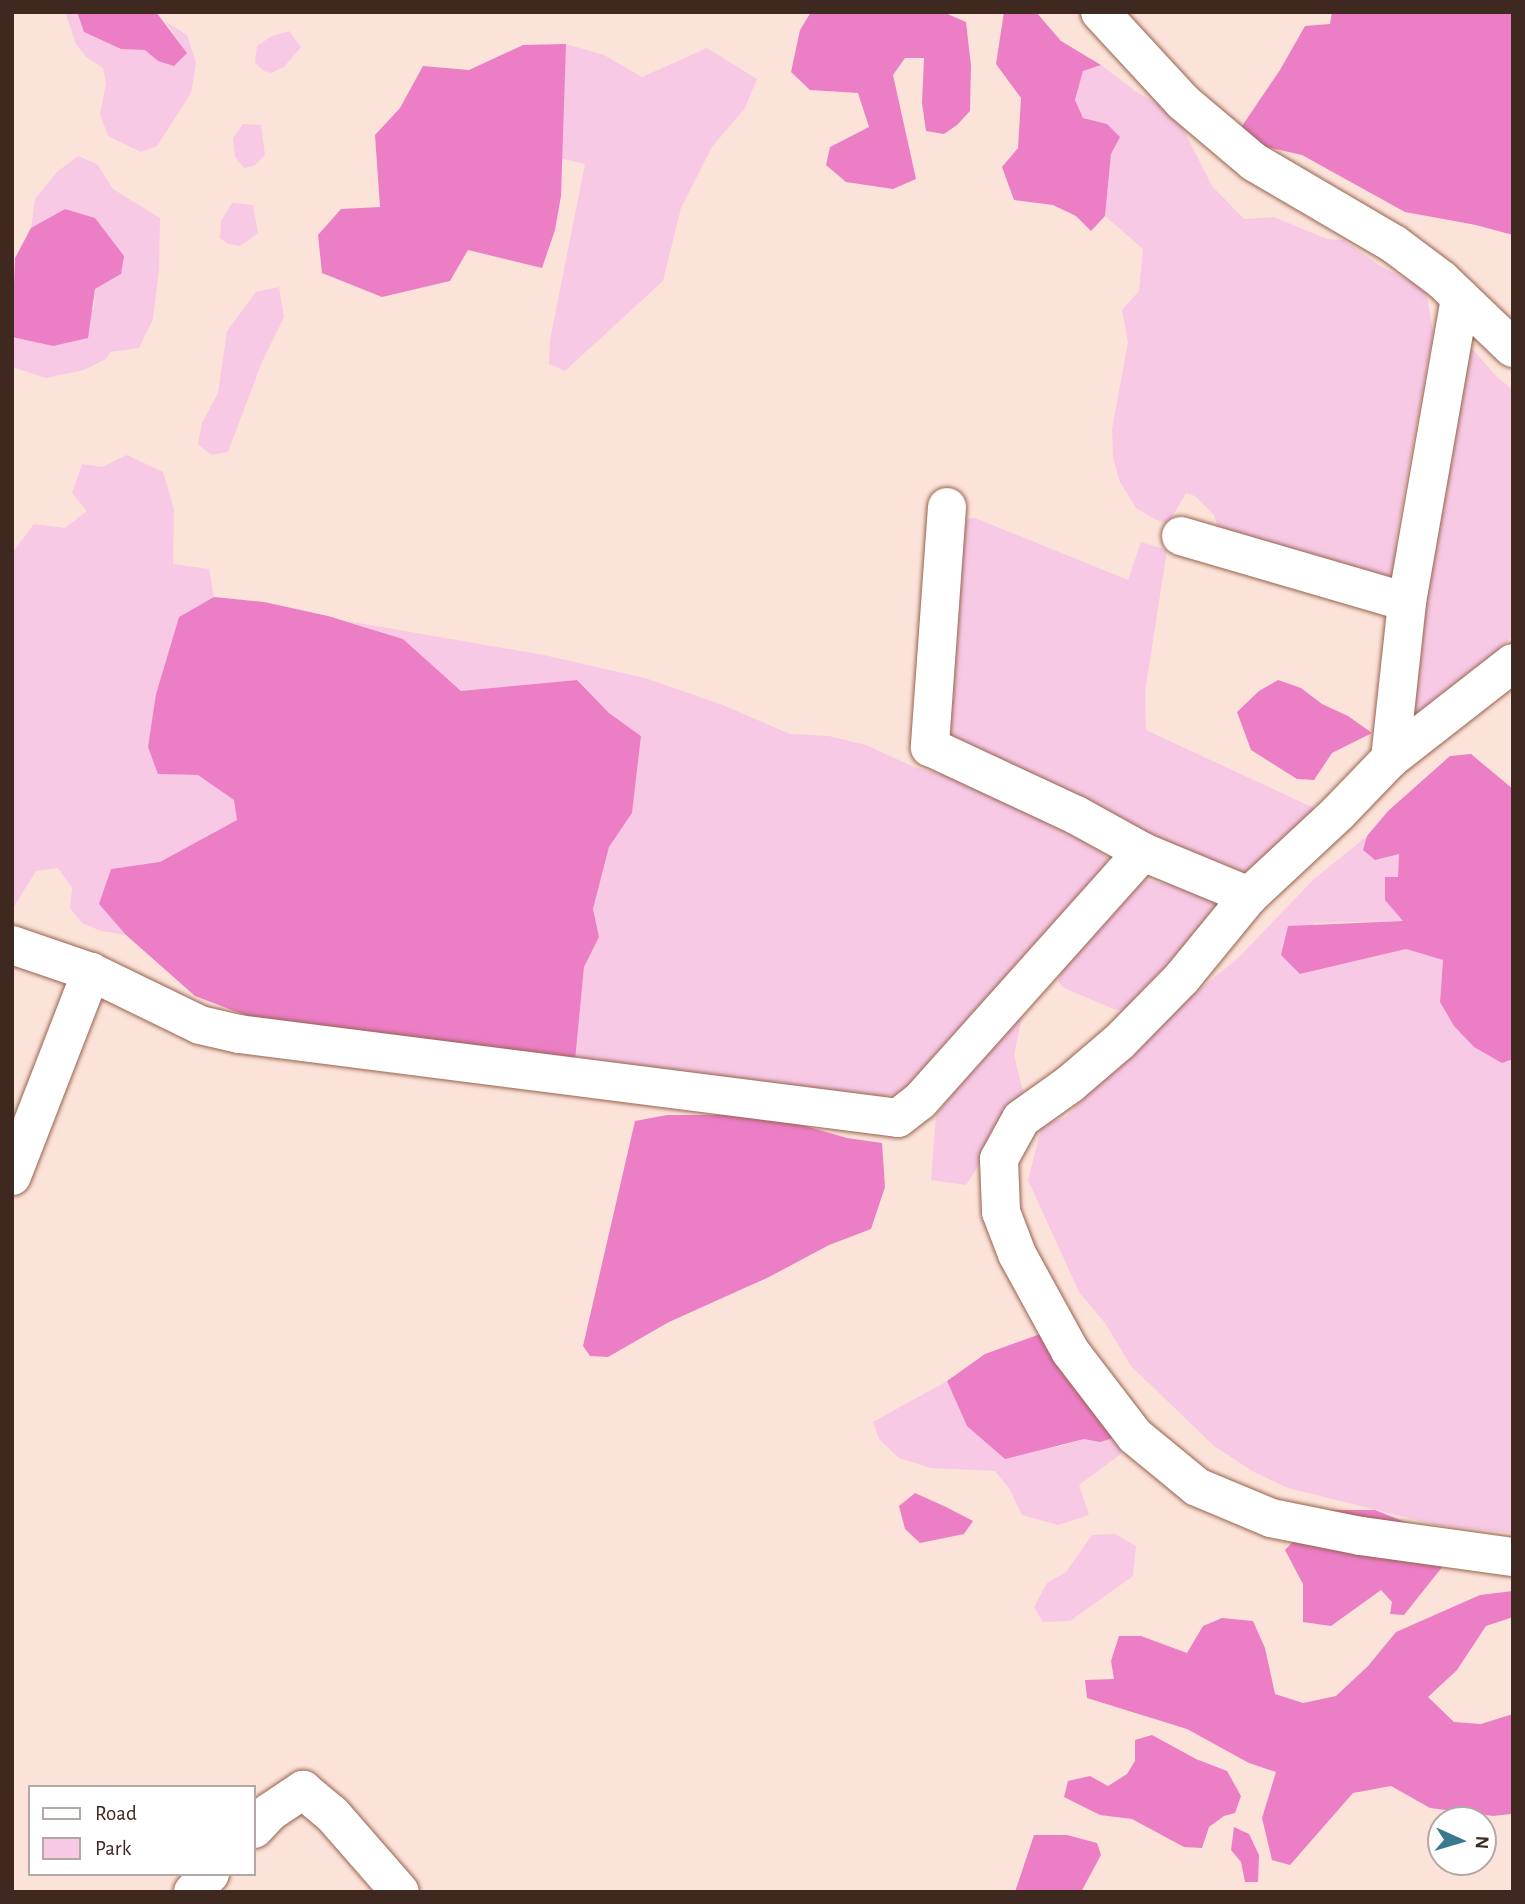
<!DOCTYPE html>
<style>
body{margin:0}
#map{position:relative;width:1525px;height:1904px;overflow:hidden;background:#fce3d9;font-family:"Alegreya Sans",sans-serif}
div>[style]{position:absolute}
.green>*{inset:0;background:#f7c9e5}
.forest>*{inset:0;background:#ec7ec6}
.roads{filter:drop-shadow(0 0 2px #97624d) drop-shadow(0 0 2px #97624d)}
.minor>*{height:38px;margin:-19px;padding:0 19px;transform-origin:19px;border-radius:19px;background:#fff}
span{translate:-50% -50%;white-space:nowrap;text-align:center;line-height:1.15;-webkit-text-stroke:7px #fff;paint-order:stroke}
.frame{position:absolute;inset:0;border:14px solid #3f281f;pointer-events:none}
.legend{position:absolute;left:28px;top:1785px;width:228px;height:91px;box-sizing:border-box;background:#fff;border:2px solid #b2a9a5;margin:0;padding:9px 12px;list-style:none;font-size:21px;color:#3f281f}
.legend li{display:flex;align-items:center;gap:14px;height:35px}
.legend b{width:35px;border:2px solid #b2a9a5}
.north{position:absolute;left:1427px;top:1806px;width:70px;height:70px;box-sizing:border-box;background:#fff;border:2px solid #b2a9a5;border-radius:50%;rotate:94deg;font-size:19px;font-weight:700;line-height:28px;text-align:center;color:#3f281f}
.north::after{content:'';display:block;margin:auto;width:24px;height:32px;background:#3a7a8e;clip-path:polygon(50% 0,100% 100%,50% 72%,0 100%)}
</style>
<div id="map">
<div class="green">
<i style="clip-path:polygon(65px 12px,77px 12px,84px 32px,121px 49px,145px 50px,158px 61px,187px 53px,165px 21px,187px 35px,196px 63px,191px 93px,157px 146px,141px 152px,108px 136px,100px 114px,106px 83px,103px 68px,86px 57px,76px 44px)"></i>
<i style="clip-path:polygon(289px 31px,301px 47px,284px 67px,271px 73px,264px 71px,255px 63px,257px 46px,272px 36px)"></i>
<i style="clip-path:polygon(566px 44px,604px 55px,642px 77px,707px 48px,757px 79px,745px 108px,712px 147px,681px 208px,663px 281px,565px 371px,549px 364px,550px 340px,585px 164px,560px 158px)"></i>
<i style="clip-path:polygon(1101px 65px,1138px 93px,1175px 113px,1212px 186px,1244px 219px,1274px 217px,1327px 239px,1344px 240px,1380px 266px,1426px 289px,1433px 333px,1396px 537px,1397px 578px,1388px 586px,1218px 528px,1214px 515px,1195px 496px,1186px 493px,1168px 524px,1154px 519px,1136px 508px,1120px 482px,1113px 458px,1112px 429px,1128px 342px,1122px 310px,1139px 291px,1143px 249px,1105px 216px,1111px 154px,1107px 124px,1083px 118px,1075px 100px,1083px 70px)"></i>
<i style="clip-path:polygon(243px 124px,261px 125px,265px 155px,254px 166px,244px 168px,235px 157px,233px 138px)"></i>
<i style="clip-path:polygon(78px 156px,97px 164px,113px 189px,160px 218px,159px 270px,153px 319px,139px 348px,110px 352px,106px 359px,84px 370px,46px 378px,12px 367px,12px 337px,53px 346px,94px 308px,95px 289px,121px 274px,65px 209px,31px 228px,35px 199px,57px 172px)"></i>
<i style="clip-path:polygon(232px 203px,253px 205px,258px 233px,240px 246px,228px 244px,220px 238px,221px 221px)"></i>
<i style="clip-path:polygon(279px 287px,284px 317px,262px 362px,228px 452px,211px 455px,198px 444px,202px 423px,218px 393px,227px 331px,256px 292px)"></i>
<i style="clip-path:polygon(1461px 336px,1496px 376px,1513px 390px,1513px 636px,1422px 720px,1408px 723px)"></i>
<i style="clip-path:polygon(127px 455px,163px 472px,174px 509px,173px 564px,209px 569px,214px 597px,179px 617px,156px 694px,158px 774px,198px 775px,235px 800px,237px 820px,160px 863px,111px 869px,100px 904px,126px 935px,101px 931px,82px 923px,70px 908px,72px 888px,58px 868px,36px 871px,12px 910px,12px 553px,34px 524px,65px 528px,87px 511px,72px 493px,82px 464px,102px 467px)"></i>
<i style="clip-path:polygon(975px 518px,1128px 580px,1141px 542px,1167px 550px,1145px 692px,1146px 730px,1316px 809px,1241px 882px,940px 739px,962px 519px)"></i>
<i style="clip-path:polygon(347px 621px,544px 655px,645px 678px,723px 705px,790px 734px,829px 736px,866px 745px,914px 767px,968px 781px,1092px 846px,1108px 858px,1096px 889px,1051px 925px,1015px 973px,903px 1103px,892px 1094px,877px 1098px,575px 1061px,584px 967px,599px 937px,593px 909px,609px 847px,632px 813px,641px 736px,609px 713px,577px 680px,461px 691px,403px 639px)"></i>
<i style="clip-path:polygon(1367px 836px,1363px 850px,1399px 854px,1398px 877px,1385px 877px,1404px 921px,1313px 923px,1301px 974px,1406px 949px,1443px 960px,1440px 1001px,1502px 1062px,1513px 1059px,1513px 1533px,1437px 1525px,1288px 1488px,1254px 1472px,1214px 1446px,1131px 1366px,1105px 1323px,1079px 1292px,1028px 1180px,1042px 1125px,1066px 1117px,1150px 1030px,1238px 958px,1313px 880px)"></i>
<i style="clip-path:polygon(1147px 880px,1188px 888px,1217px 902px,1219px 916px,1135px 1007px,1116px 1010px,1064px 988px,1058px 981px,1071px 947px,1123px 889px)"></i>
<i style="clip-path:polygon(1026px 998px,1014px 1055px,1024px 1095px,966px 1185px,931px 1180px,936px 1115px)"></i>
<i style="clip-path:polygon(947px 1381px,967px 1426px,1057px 1447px,1084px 1439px,1100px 1442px,1117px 1437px,1121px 1454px,1079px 1485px,1089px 1515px,1058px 1525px,1022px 1515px,1009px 1488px,995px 1471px,931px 1468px,899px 1458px,879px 1439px,873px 1422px)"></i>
<i style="clip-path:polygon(1115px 1534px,1136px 1546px,1133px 1576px,1070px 1621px,1043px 1622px,1034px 1607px,1047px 1583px,1066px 1572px,1092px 1535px)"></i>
</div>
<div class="forest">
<i style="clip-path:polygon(77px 12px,156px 12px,187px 53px,174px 66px,158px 61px,145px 50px,121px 49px,84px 32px)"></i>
<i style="clip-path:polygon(811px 12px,943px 12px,966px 22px,971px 66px,970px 111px,957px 125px,944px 134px,926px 131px,922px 103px,924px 58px,905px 58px,893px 75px,916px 179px,893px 189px,846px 182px,826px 165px,830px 147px,869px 127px,858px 93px,810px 90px,791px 72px,800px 30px)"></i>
<i style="clip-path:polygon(1004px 12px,1036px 12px,1061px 41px,1101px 65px,1083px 71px,1075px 100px,1083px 118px,1107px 124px,1120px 137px,1111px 154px,1105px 216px,1091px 231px,1076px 216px,1053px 205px,1014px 200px,1002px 167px,1018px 148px,1021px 98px,996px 64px)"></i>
<i style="clip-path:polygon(1332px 12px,1513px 12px,1513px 235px,1476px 225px,1405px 212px,1302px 155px,1253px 144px,1238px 132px,1280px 70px,1305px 26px,1330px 24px)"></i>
<i style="clip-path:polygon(566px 44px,561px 196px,555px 230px,542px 268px,468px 250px,450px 281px,382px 297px,322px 273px,318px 235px,341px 209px,380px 207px,375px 135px,400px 108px,423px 66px,469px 70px,523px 45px)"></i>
<i style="clip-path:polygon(65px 209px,95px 218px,124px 256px,121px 274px,95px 289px,88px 338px,53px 346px,12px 337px,15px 258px,31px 228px)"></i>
<i style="clip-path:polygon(214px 597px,264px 602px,328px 616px,403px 639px,461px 691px,577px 680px,609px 713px,641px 736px,632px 813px,609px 847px,593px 909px,599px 937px,584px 967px,575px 1061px,266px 1023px,195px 996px,126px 935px,99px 904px,111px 869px,160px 862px,237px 820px,234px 800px,198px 775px,158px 774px,148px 747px,156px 694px,179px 617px)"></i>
<i style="clip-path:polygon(1278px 680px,1301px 688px,1322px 704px,1348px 716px,1372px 733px,1332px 753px,1314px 780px,1297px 779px,1251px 750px,1237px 712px,1259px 691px)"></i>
<i style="clip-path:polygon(1471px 754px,1513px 789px,1513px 1059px,1502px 1063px,1474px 1047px,1454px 1026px,1440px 1002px,1443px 960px,1406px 949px,1300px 974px,1281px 955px,1288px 926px,1403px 921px,1385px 900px,1385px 877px,1398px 877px,1399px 854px,1375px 860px,1363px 850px,1367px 836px,1388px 811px,1450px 756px)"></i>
<i style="clip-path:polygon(667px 1115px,740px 1115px,784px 1120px,847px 1138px,882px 1143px,885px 1187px,871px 1229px,829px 1245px,769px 1277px,669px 1322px,608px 1357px,590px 1356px,583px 1346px,635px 1121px)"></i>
<i style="clip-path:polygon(1046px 1332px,1117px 1437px,1100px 1442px,1084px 1439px,1005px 1459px,967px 1426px,947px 1381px,985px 1354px)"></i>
<i style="clip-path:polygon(915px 1493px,946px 1507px,973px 1521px,964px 1534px,920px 1543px,905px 1529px,899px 1506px)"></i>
<i style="clip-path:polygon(1324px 1510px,1375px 1510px,1445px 1538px,1443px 1566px,1404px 1615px,1390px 1614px,1392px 1602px,1381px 1590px,1331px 1626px,1303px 1622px,1303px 1584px,1285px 1550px)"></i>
<i style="clip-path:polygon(1513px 1591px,1513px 1617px,1486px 1626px,1457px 1670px,1428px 1697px,1454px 1722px,1481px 1724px,1513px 1714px,1513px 1816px,1511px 1814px,1493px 1816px,1430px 1808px,1391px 1786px,1353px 1793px,1290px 1865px,1272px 1860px,1262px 1818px,1276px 1772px,1249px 1763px,1187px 1729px,1087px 1698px,1085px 1680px,1114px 1679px,1111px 1661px,1119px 1636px,1141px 1636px,1187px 1653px,1203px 1626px,1222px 1618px,1253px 1621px,1265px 1648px,1275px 1694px,1303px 1703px,1336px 1696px,1368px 1666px,1396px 1632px,1480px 1595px)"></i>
<i style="clip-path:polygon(1152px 1735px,1196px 1759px,1227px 1771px,1241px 1796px,1235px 1813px,1224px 1816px,1209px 1827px,1202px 1848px,1184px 1847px,1132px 1819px,1100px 1815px,1064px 1797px,1068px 1781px,1090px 1776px,1108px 1786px,1127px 1774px,1135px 1761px,1135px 1740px)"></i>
<i style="clip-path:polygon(1234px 1827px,1249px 1834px,1259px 1855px,1258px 1882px,1245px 1882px,1241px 1862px,1231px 1850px)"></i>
<i style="clip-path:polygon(1034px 1835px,1067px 1835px,1097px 1843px,1101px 1855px,1081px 1892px,1015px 1892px)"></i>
</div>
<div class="roads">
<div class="minor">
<i style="left:1100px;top:12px;width:122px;rotate:47.3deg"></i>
<i style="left:1183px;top:102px;width:93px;rotate:40.2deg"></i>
<i style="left:1254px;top:162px;width:162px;rotate:30.4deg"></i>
<i style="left:1394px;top:244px;width:60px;rotate:36.9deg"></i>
<i style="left:1442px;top:280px;width:98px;rotate:43.8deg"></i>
<i style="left:947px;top:507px;width:241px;rotate:94.1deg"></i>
<i style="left:930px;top:747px;width:161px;rotate:25deg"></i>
<i style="left:1076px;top:815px;width:77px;rotate:28.9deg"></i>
<i style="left:1143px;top:852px;width:115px;rotate:22.5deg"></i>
<i style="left:1249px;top:896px;width:122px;rotate:-43deg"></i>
<i style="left:1338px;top:813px;width:75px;rotate:-46.1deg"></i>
<i style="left:1390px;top:759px;width:156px;rotate:-38deg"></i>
<i style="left:1181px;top:536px;width:235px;rotate:16.3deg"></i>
<i style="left:1390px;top:759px;width:158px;rotate:-83.8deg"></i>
<i style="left:1407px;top:602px;width:309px;rotate:-80.1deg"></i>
<i style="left:1249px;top:896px;width:106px;rotate:129.3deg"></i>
<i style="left:1182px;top:978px;width:90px;rotate:134.5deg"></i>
<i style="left:1119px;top:1042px;width:65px;rotate:139.4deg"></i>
<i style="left:1070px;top:1084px;width:60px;rotate:144.5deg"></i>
<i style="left:1021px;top:1119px;width:46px;rotate:118.8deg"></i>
<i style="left:999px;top:1159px;width:53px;rotate:87.8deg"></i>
<i style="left:1001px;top:1212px;width:45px;rotate:69.1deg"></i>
<i style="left:1017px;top:1254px;width:111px;rotate:61.3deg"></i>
<i style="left:1070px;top:1351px;width:107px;rotate:52.6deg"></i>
<i style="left:1135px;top:1436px;width:80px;rotate:39.4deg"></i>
<i style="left:1197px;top:1487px;width:80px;rotate:22.7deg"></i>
<i style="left:1271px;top:1518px;width:92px;rotate:11.3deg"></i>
<i style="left:1361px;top:1536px;width:153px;rotate:7.9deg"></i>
<i style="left:12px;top:945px;width:83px;rotate:18.9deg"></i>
<i style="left:91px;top:972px;width:121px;rotate:25.9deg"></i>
<i style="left:200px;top:1025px;width:40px;rotate:13deg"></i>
<i style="left:239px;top:1034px;width:664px;rotate:7.26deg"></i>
<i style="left:898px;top:1118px;width:28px;rotate:-38deg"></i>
<i style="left:920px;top:1101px;width:334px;rotate:-48.2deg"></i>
<i style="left:12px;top:1176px;width:219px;rotate:-68.8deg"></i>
<i style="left:254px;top:1829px;width:23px;rotate:-47deg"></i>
<i style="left:270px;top:1812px;width:40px;rotate:-34deg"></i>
<i style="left:303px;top:1790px;width:38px;rotate:40deg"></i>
<i style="left:332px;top:1814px;width:103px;rotate:48.9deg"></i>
<i style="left:193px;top:1892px;width:25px;rotate:-47deg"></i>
</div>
</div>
<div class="frame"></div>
<ul class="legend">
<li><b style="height:9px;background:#fff"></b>Road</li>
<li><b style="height:19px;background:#f7c9e5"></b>Park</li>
</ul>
<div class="north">N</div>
</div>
